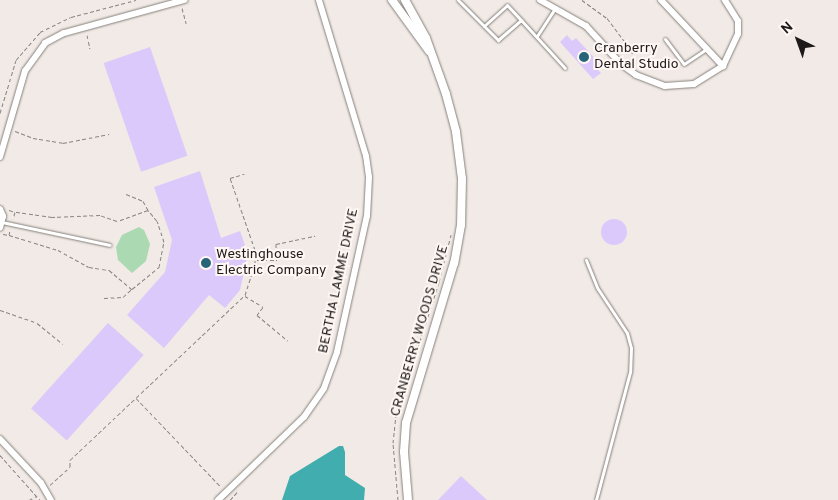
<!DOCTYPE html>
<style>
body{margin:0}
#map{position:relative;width:838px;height:500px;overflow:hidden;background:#f1eae6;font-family:Overpass,sans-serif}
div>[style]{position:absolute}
.green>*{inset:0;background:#abd9b1}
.water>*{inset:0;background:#42adaf}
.building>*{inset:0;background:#dcc9fb;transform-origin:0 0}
.round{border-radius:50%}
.path>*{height:1px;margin-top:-0.5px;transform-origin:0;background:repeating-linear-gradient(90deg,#898482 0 4px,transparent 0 6.5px)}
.roads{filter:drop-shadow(0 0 1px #86807c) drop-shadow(0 0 1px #86807c)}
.service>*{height:3px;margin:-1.5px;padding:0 1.5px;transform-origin:1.5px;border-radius:1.5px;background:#fff}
.minor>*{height:6px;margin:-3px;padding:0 3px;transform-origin:3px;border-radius:3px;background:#fff}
.tertiary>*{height:8px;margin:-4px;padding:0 4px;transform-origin:4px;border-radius:4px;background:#fff}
.dots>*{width:14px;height:14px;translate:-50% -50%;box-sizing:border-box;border:2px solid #fff7f3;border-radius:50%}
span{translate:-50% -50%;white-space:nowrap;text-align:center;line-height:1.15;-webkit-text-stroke:4px #fff7f3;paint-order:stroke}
.poi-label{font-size:14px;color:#1d1a19}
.left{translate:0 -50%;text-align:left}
.street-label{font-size:14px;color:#1d1a19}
.north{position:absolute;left:773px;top:15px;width:50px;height:50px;-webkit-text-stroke:4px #fff7f3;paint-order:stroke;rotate:318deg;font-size:14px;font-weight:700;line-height:20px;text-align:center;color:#1d1a19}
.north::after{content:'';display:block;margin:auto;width:18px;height:22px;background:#1d1a19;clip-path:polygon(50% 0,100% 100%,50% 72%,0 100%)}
</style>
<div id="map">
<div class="green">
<i style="clip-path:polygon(139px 227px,144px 230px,150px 244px,146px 261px,132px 273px,118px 260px,116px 247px,122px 235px)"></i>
</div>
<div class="water">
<i style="clip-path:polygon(339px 446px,343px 446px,345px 452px,345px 475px,365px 488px,364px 500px,282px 500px,290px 476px)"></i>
</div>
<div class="building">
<i style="clip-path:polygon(567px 35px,572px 41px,576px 38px,601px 65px,597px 69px,601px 73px,593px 79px,560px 42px)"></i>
<i style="left:150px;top:47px;width:115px;height:49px;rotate:71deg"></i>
<i style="clip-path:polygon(200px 171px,221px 238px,240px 231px,248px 254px,240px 290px,225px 308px,209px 295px,164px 348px,127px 315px,165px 272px,172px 240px,154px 187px)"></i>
<i class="round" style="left:601px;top:219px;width:26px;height:26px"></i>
<i style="left:108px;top:323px;width:48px;height:115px;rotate:42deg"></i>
<i style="clip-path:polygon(461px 476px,487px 500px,438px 500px)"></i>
</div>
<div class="path">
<i style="left:582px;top:0;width:31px;rotate:36deg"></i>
<i style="left:607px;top:18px;width:40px;rotate:53deg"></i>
<i style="left:631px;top:50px;width:9px;rotate:69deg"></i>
<i style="left:634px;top:58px;width:4px;rotate:117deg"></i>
<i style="left:182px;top:8px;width:16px;rotate:75deg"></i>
<i style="left:87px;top:35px;width:14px;rotate:78deg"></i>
<i style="left:0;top:113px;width:55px;rotate:-73.2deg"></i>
<i style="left:16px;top:60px;width:37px;rotate:-49deg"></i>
<i style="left:40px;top:32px;width:34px;rotate:-26deg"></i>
<i style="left:71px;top:17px;width:67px;rotate:-14.7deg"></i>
<i style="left:15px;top:131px;width:19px;rotate:21deg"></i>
<i style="left:33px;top:138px;width:30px;rotate:9deg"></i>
<i style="left:63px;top:143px;width:47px;rotate:-11.1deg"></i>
<i style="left:126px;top:194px;width:18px;rotate:22deg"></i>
<i style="left:143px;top:201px;width:10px;rotate:61deg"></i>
<i style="left:9px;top:210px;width:6px;rotate:18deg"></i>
<i style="left:15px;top:212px;width:7px;rotate:106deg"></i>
<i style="left:3px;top:234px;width:6px;rotate:9deg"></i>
<i style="left:9px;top:235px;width:5px;rotate:-79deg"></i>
<i style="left:9px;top:235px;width:51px;rotate:17deg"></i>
<i style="left:58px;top:250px;width:35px;rotate:29deg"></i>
<i style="left:89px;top:267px;width:20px;rotate:9deg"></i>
<i style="left:109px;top:270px;width:30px;rotate:40deg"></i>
<i style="left:132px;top:289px;width:35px;rotate:-39deg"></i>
<i style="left:159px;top:267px;width:25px;rotate:-79deg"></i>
<i style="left:164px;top:242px;width:22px;rotate:-108deg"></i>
<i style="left:157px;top:221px;width:14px;rotate:-129deg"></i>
<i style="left:148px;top:210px;width:33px;rotate:160deg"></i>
<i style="left:117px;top:221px;width:18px;rotate:-161deg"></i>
<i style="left:100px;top:215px;width:48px;rotate:177.6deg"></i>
<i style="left:52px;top:217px;width:37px;rotate:-172deg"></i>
<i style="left:257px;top:260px;width:20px"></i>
<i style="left:277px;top:260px;width:16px;rotate:-94deg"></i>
<i style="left:276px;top:244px;width:40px;rotate:-12deg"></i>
<i style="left:245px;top:296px;width:21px;rotate:31deg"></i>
<i style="left:263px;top:307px;width:10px;rotate:127deg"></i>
<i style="left:257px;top:315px;width:40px;rotate:40deg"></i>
<i style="left:104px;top:298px;width:19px;rotate:-3deg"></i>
<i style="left:123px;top:297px;width:12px;rotate:-42deg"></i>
<i style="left:0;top:310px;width:39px;rotate:19deg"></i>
<i style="left:37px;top:323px;width:33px;rotate:39deg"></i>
<i style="left:136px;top:398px;width:123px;rotate:46.3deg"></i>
<i style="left:0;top:455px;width:60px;rotate:48.4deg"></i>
<i style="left:50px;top:485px;width:27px;rotate:-42deg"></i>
<i style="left:70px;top:467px;width:7px;rotate:-90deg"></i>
<i style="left:70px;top:460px;width:241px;rotate:-43.3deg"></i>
<i style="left:245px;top:295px;width:33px;rotate:-72deg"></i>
<i style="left:255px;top:264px;width:14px;rotate:-90deg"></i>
<i style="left:255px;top:250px;width:76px;rotate:-109.1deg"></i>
<i style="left:230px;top:178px;width:15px;rotate:-16deg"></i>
<i style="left:29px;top:500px;width:9px;rotate:-27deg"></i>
<i style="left:230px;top:500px;width:12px;rotate:-48deg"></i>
<i style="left:398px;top:500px;width:57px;rotate:-95deg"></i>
<i style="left:393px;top:443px;width:27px;rotate:-84deg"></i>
<i style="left:396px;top:416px;width:141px;rotate:-72.2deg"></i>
<i style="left:439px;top:282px;width:49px;rotate:-75.7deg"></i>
</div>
<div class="roads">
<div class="service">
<i style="left:458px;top:0;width:57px;rotate:45deg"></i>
<i style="left:498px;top:40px;width:30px;rotate:-41deg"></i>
<i style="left:521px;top:20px;width:65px;rotate:47.5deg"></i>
<i style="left:484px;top:26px;width:31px;rotate:-42deg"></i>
<i style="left:507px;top:5px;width:21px;rotate:47deg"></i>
<i style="left:537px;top:36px;width:33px;rotate:-57deg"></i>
<i style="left:665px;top:39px;width:31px;rotate:53deg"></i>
<i style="left:684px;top:64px;width:27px;rotate:-34deg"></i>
<i style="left:2px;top:222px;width:110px;rotate:12deg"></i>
<i style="left:586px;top:260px;width:31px;rotate:68deg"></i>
<i style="left:598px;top:289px;width:53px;rotate:56.6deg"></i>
<i style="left:627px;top:333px;width:16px;rotate:75deg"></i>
<i style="left:631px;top:348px;width:24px;rotate:92deg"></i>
<i style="left:630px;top:372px;width:132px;rotate:104.9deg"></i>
</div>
<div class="minor">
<i style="left:540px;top:0;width:53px;rotate:29.5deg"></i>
<i style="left:586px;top:26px;width:52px;rotate:47.4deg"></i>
<i style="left:621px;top:64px;width:19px;rotate:36deg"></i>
<i style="left:636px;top:75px;width:31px;rotate:21deg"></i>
<i style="left:665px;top:86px;width:29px;rotate:-4deg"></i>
<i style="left:694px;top:84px;width:34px;rotate:-32deg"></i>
<i style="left:723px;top:66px;width:35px;rotate:-65deg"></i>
<i style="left:738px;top:34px;width:13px;rotate:-90deg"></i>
<i style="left:738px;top:21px;width:25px;rotate:-122deg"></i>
<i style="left:661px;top:0;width:91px;rotate:46.8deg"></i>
<i style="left:0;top:157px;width:90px;rotate:-73.8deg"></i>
<i style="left:25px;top:71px;width:34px;rotate:-54deg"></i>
<i style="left:45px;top:43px;width:21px;rotate:-28deg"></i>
<i style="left:64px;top:33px;width:125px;rotate:-15.3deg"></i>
<i style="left:0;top:209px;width:8px;rotate:67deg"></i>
<i style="left:3px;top:216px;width:12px;rotate:104deg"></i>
<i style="left:0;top:439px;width:60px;rotate:47deg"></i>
<i style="left:41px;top:483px;width:20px;rotate:60deg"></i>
<i style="left:218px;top:500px;width:120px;rotate:-44deg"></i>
<i style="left:304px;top:417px;width:35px;rotate:-55deg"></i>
<i style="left:324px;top:388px;width:38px;rotate:-70deg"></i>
<i style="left:337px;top:352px;width:139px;rotate:-77.6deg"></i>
<i style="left:367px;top:216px;width:39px;rotate:-87deg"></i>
<i style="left:369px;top:177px;width:21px;rotate:-98deg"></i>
<i style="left:366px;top:156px;width:163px;rotate:-106.8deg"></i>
</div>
<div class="tertiary">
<i style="left:392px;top:0;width:63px;rotate:54deg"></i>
<i style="left:405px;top:0;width:43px;rotate:61.1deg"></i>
<i style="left:426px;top:38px;width:59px;rotate:70.3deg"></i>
<i style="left:446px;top:94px;width:39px;rotate:75deg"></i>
<i style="left:456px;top:132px;width:47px;rotate:82.7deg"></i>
<i style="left:462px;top:179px;width:46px;rotate:91.2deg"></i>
<i style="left:461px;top:225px;width:39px;rotate:100deg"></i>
<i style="left:454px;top:263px;width:167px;rotate:106.7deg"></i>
<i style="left:406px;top:423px;width:29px;rotate:94deg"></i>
<i style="left:404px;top:452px;width:48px;rotate:85.2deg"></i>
</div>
</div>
<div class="dots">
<i style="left:584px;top:57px;background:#256479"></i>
<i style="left:206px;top:263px;background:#256479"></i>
</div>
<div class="poi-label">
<span class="left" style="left:594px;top:57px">Cranberry<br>Dental Studio</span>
<span class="left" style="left:216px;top:263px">Westinghouse<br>Electric Company</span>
</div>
<div class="street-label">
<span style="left:339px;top:281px;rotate:-78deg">BERTHA LAMME DRIVE</span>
<span style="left:420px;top:331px;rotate:-74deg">CRANBERRY WOODS DRIVE</span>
</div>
<div class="north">N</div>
</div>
